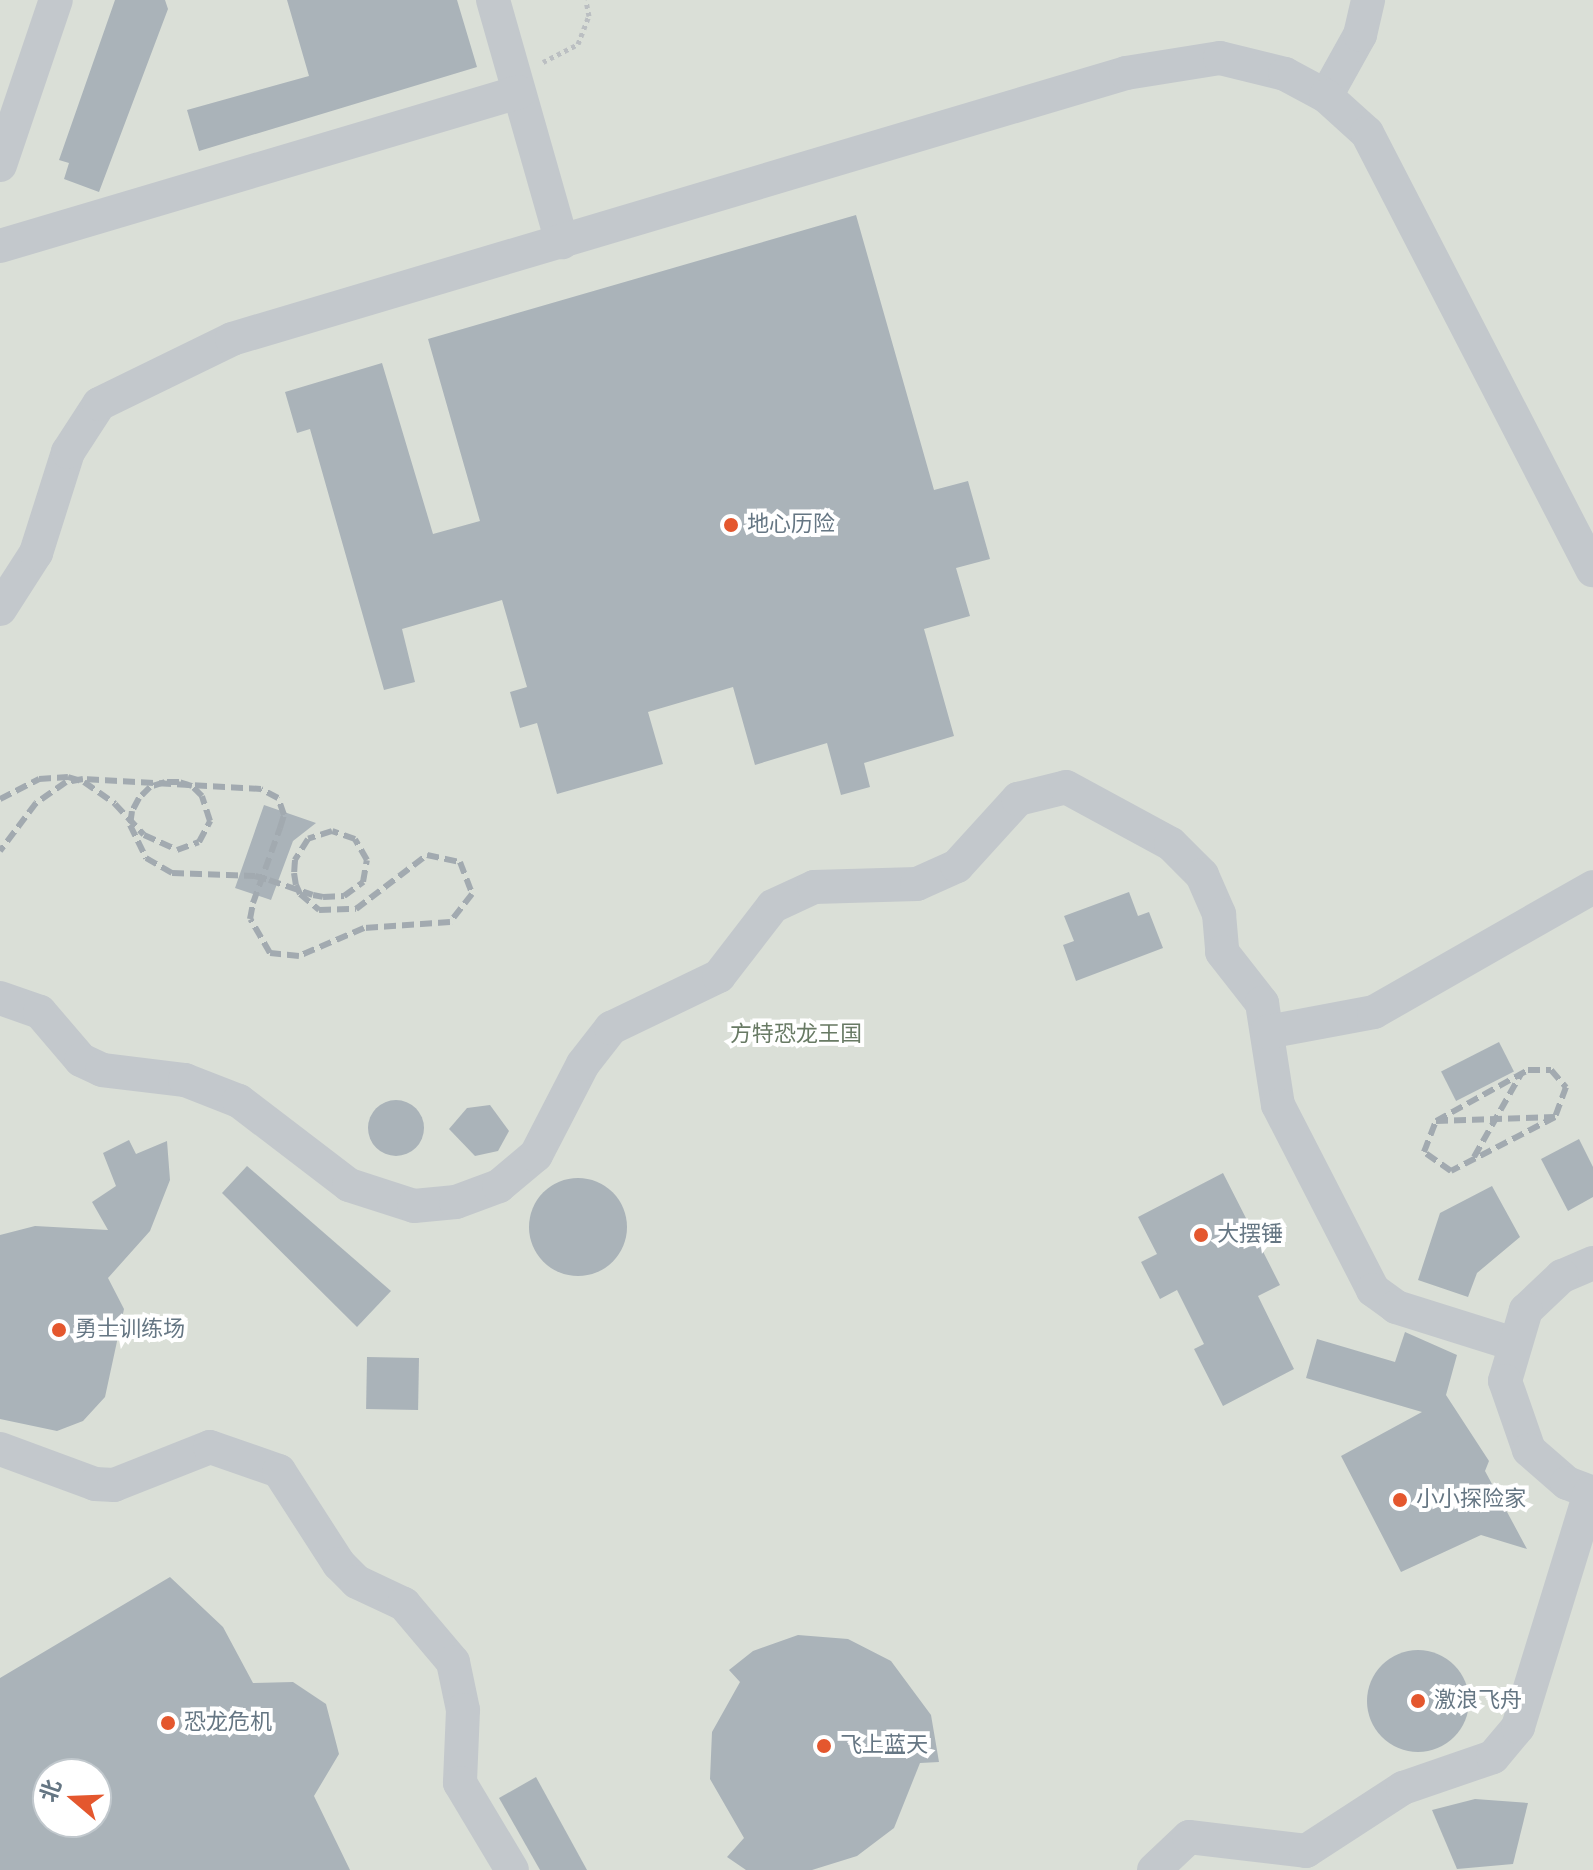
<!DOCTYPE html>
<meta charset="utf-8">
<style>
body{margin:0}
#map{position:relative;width:1593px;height:1870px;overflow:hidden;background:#fafaf8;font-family:"Nunito Sans","Noto Sans SC",sans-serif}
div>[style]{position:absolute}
.green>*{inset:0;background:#dadfd7}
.building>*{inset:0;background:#aab3b9;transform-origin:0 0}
.round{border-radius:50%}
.path>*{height:5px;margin-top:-2.5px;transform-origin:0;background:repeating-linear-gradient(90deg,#bbbfc2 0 4px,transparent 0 8px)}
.minor>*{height:34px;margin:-17px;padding:0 17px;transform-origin:17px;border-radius:17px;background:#c3c8cc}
.rail>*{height:6px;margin-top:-3px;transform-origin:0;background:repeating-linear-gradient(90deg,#a2aab0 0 12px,transparent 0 18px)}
.dots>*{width:22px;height:22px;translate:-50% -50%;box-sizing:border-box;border:4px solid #fff;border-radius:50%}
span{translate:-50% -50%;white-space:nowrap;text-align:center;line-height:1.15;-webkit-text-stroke:8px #fff;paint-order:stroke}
.poi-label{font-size:22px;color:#657683}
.left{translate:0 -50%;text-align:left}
.park-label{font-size:22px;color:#687a64}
.north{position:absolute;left:32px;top:1758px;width:80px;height:80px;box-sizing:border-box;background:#fff;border:2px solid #c1c8cd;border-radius:50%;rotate:289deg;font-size:22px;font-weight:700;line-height:32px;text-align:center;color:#657683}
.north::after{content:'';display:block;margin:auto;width:28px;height:36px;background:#e4572e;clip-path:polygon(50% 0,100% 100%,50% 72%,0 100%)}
</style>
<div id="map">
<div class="green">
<i style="clip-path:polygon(evenodd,0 0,1593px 0,1593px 1870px,0 1870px,0 0,48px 1774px,96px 1774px,96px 1822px,48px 1822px,48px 1774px)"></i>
</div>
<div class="building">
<i style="clip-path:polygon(115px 0,165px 0,168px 9px,99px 192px,64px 179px,69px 163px,59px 160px)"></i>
<i style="clip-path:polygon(287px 0,457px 0,477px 67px,199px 151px,187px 110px,309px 76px)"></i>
<i style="clip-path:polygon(856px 215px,934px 490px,968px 481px,990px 559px,956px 568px,970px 616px,924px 629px,954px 736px,864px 763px,870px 787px,841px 795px,827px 743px,755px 765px,733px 687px,648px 712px,663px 764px,557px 794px,537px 723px,520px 728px,510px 692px,527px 687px,502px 600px,402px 629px,415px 682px,384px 690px,310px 429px,297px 433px,285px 392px,382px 363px,433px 534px,480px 521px,428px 339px)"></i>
<i style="clip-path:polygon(264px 805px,316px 823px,293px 841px,271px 900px,235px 888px)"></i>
<i style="clip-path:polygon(1129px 892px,1138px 916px,1149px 912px,1163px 948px,1076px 981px,1063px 945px,1074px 941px,1064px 916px)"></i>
<i style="left:1499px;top:1042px;width:33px;height:65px;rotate:63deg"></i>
<i class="round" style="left:368px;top:1100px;width:56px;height:56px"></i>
<i style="clip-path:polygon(490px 1105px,509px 1131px,498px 1151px,475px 1156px,449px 1129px,467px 1108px)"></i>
<i style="clip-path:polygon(1579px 1139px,1593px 1167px,1593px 1197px,1568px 1211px,1541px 1159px)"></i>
<i style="clip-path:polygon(129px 1140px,136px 1154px,167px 1141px,170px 1180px,150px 1231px,108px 1278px,124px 1309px,105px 1397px,83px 1421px,57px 1431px,0 1419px,0 1235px,35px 1226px,108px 1230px,92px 1202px,116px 1186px,103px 1153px)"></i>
<i style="clip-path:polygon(247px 1166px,391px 1291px,357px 1327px,222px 1193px)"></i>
<i style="clip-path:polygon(1223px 1173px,1280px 1285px,1258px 1296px,1294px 1369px,1223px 1406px,1194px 1349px,1204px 1344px,1177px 1290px,1160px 1299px,1141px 1262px,1157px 1254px,1138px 1217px)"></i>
<i class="round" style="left:529px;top:1178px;width:98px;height:98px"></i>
<i style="clip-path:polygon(1492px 1186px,1520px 1237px,1477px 1273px,1468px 1297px,1418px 1280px,1440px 1213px)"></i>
<i style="clip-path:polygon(1405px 1332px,1457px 1355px,1446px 1395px,1489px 1461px,1485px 1471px,1527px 1549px,1481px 1535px,1401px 1572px,1341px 1456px,1422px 1412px,1306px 1378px,1317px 1339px,1395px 1362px)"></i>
<i style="left:367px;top:1357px;width:52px;height:52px;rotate:1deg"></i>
<i style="clip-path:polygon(evenodd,170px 1577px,223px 1627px,253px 1683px,293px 1682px,326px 1704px,339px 1754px,314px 1796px,350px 1870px,0 1870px,0 1678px,170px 1577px,48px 1774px,96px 1774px,96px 1822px,48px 1822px,48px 1774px)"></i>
<i style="clip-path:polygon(798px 1635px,848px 1639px,891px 1661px,931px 1715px,939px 1762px,920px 1763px,894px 1828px,857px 1856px,812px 1870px,746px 1870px,727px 1857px,744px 1838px,710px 1779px,712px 1732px,740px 1682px,729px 1670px,753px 1651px)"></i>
<i class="round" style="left:1367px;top:1650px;width:102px;height:102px"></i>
<i style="clip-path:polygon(536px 1777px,587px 1870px,540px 1870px,499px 1798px)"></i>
<i style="clip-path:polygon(1475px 1799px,1528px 1803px,1513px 1864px,1457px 1869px,1432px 1810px)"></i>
</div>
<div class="path">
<i style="left:543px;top:62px;width:39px;rotate:-27deg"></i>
<i style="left:578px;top:44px;width:30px;rotate:-69deg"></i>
<i style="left:589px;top:16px;width:16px;rotate:-101deg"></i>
</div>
<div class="minor">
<i style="left:493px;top:0;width:252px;rotate:74.1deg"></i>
<i style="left:1326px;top:96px;width:70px;rotate:-60.9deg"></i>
<i style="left:1360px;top:35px;width:36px;rotate:-77deg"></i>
<i style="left:0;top:165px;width:174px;rotate:-71.3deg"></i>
<i style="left:0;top:246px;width:541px;rotate:-16.53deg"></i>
<i style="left:0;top:609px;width:67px;rotate:-57.3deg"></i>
<i style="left:36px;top:553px;width:106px;rotate:-72.4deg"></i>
<i style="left:68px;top:452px;width:57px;rotate:-57.1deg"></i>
<i style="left:99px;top:404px;width:148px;rotate:-26deg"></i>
<i style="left:232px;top:339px;width:933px;rotate:-16.57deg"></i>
<i style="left:1126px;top:73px;width:95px;rotate:-9.1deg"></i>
<i style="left:1220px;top:58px;width:67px;rotate:13.8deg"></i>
<i style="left:1285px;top:74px;width:47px;rotate:28.2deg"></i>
<i style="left:1326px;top:96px;width:55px;rotate:42.1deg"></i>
<i style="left:1367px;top:133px;width:492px;rotate:62.7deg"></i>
<i style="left:0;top:998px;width:42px;rotate:19.3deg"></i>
<i style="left:40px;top:1012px;width:63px;rotate:49.5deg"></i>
<i style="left:81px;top:1060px;width:23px;rotate:25deg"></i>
<i style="left:102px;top:1070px;width:84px;rotate:6.9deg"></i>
<i style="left:185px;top:1080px;width:58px;rotate:21.3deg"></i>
<i style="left:239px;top:1101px;width:138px;rotate:37.4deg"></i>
<i style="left:349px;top:1185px;width:68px;rotate:17.9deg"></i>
<i style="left:414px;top:1206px;width:42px;rotate:-5.4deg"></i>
<i style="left:456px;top:1202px;width:46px;rotate:-20.4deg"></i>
<i style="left:499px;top:1186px;width:48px;rotate:-40deg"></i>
<i style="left:536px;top:1155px;width:102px;rotate:-62.7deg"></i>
<i style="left:583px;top:1064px;width:46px;rotate:-52.1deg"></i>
<i style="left:611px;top:1028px;width:120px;rotate:-25.7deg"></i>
<i style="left:719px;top:976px;width:88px;rotate:-52.4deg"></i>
<i style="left:773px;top:906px;width:45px;rotate:-24.9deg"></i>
<i style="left:814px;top:887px;width:103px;rotate:-1.7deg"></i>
<i style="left:917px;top:884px;width:44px;rotate:-24.2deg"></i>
<i style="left:957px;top:866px;width:91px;rotate:-47.7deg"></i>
<i style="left:1018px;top:799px;width:49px;rotate:-14deg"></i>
<i style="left:1066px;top:787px;width:119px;rotate:28.5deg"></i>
<i style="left:1171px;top:844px;width:44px;rotate:45deg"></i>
<i style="left:1202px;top:875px;width:43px;rotate:66.4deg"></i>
<i style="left:1219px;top:914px;width:38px;rotate:85deg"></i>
<i style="left:1222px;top:952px;width:65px;rotate:51.9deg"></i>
<i style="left:1262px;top:1003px;width:103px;rotate:81.1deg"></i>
<i style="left:1278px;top:1105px;width:208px;rotate:62.8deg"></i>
<i style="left:1373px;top:1290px;width:29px;rotate:36deg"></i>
<i style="left:1396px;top:1307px;width:121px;rotate:17.4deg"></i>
<i style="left:1267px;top:1032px;width:109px;rotate:-10.6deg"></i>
<i style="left:1374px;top:1012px;width:252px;rotate:-29.7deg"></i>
<i style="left:1593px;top:1263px;width:34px;rotate:157deg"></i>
<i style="left:1562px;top:1276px;width:50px;rotate:136.6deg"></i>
<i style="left:1526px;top:1310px;width:74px;rotate:106.5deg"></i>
<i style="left:1505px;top:1381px;width:73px;rotate:70.8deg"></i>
<i style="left:1529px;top:1450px;width:50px;rotate:41deg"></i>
<i style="left:1567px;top:1483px;width:28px;rotate:21deg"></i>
<i style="left:0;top:1449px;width:101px;rotate:20.2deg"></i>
<i style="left:95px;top:1484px;width:19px;rotate:3deg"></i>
<i style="left:114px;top:1485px;width:103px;rotate:-21.6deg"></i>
<i style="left:210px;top:1447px;width:73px;rotate:19.2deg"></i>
<i style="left:279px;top:1471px;width:111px;rotate:57.2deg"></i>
<i style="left:339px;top:1564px;width:25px;rotate:45deg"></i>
<i style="left:357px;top:1582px;width:52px;rotate:25.1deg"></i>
<i style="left:404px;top:1604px;width:76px;rotate:49.8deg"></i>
<i style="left:453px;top:1662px;width:49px;rotate:78.2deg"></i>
<i style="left:463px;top:1710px;width:73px;rotate:92.4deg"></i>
<i style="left:460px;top:1783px;width:101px;rotate:59.1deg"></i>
<i style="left:1154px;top:1870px;width:48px;rotate:-43.3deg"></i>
<i style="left:1189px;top:1837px;width:118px;rotate:6.8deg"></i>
<i style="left:1306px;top:1851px;width:116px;rotate:-33deg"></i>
<i style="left:1403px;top:1788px;width:95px;rotate:-19deg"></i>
<i style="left:1493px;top:1757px;width:39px;rotate:-50deg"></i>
<i style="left:1518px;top:1727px;width:245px;rotate:-72.9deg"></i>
</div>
<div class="rail">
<i style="left:0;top:799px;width:44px;rotate:-27.1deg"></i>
<i style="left:39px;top:779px;width:29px;rotate:-4deg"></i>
<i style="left:68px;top:777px;width:17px;rotate:17deg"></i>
<i style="left:84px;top:782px;width:38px;rotate:35deg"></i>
<i style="left:115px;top:804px;width:42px;rotate:46.9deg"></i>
<i style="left:144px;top:835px;width:36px;rotate:24deg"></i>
<i style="left:177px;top:850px;width:23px;rotate:-20deg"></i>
<i style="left:199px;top:842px;width:24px;rotate:-62deg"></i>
<i style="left:210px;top:821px;width:26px;rotate:-108deg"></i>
<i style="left:202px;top:796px;width:14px;rotate:-135deg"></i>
<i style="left:192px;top:786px;width:14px;rotate:-163deg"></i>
<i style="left:179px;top:782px;width:14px;rotate:180deg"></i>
<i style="left:165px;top:782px;width:16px;rotate:162deg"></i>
<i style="left:150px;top:787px;width:16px;rotate:135deg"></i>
<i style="left:139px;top:798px;width:15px;rotate:118deg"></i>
<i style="left:132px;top:811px;width:14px;rotate:98deg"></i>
<i style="left:130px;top:825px;width:37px;rotate:64deg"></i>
<i style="left:146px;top:858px;width:30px;rotate:30deg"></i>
<i style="left:172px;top:873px;width:83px;rotate:2.1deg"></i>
<i style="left:255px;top:876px;width:15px;rotate:16deg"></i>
<i style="left:269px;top:880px;width:46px;rotate:18.8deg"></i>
<i style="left:313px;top:895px;width:10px;rotate:11deg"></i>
<i style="left:323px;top:897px;width:21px;rotate:-3deg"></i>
<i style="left:344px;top:896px;width:24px;rotate:-36deg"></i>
<i style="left:363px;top:882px;width:22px;rotate:-80deg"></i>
<i style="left:367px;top:860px;width:24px;rotate:-120deg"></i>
<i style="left:355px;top:839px;width:24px;rotate:-161deg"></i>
<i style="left:332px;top:831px;width:25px;rotate:162deg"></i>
<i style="left:308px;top:839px;width:25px;rotate:122deg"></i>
<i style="left:295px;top:860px;width:13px;rotate:94deg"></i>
<i style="left:294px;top:873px;width:12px;rotate:81deg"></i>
<i style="left:296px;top:885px;width:10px;rotate:66deg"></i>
<i style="left:300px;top:894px;width:25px;rotate:40deg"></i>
<i style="left:319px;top:910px;width:37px;rotate:-2deg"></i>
<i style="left:356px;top:909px;width:89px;rotate:-37.3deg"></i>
<i style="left:427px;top:855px;width:34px;rotate:12deg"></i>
<i style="left:460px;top:862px;width:34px;rotate:69deg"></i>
<i style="left:472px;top:894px;width:36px;rotate:128deg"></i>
<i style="left:450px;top:922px;width:86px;rotate:176deg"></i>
<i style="left:364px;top:928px;width:71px;rotate:156.7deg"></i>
<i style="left:299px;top:956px;width:29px;rotate:-174deg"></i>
<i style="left:270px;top:953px;width:39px;rotate:-120deg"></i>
<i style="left:250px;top:919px;width:16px;rotate:-79deg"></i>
<i style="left:253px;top:903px;width:80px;rotate:-70.2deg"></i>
<i style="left:280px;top:828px;width:14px;rotate:-73deg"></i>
<i style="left:284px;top:815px;width:18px;rotate:-109deg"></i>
<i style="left:278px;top:798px;width:19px;rotate:-152deg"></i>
<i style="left:261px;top:789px;width:178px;rotate:-176.8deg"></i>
<i style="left:83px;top:779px;width:17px;rotate:170deg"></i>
<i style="left:66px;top:782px;width:37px;rotate:145deg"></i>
<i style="left:36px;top:803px;width:60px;rotate:126.9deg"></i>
<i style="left:1436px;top:1121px;width:105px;rotate:-29deg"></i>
<i style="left:1528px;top:1070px;width:23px"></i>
<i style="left:1551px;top:1070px;width:23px;rotate:49deg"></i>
<i style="left:1566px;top:1087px;width:32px;rotate:110deg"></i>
<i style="left:1555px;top:1117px;width:117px;rotate:152.6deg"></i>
<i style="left:1451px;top:1171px;width:33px;rotate:-145deg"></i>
<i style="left:1424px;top:1152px;width:33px;rotate:-69deg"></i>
<i style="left:1436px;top:1121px;width:119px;rotate:-1.9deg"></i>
<i style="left:1474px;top:1157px;width:95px;rotate:-60.5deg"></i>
</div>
<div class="dots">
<i style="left:731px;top:525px;background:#e4572e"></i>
<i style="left:1201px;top:1235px;background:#e4572e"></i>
<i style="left:59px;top:1330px;background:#e4572e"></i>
<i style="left:1400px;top:1500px;background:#e4572e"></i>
<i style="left:1418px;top:1701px;background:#e4572e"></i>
<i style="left:168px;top:1723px;background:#e4572e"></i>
<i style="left:824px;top:1746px;background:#e4572e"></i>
</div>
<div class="poi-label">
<span class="left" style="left:747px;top:525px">地心历险</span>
<span class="left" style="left:1217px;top:1235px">大摆锤</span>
<span class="left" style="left:75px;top:1330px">勇士训练场</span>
<span class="left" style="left:1416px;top:1500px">小小探险家</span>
<span class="left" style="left:1434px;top:1701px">激浪飞舟</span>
<span class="left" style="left:184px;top:1723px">恐龙危机</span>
<span class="left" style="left:840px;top:1746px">飞上蓝天</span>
</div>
<div class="park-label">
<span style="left:796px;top:1035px">方特恐龙王国</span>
</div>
<div class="north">北</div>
</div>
